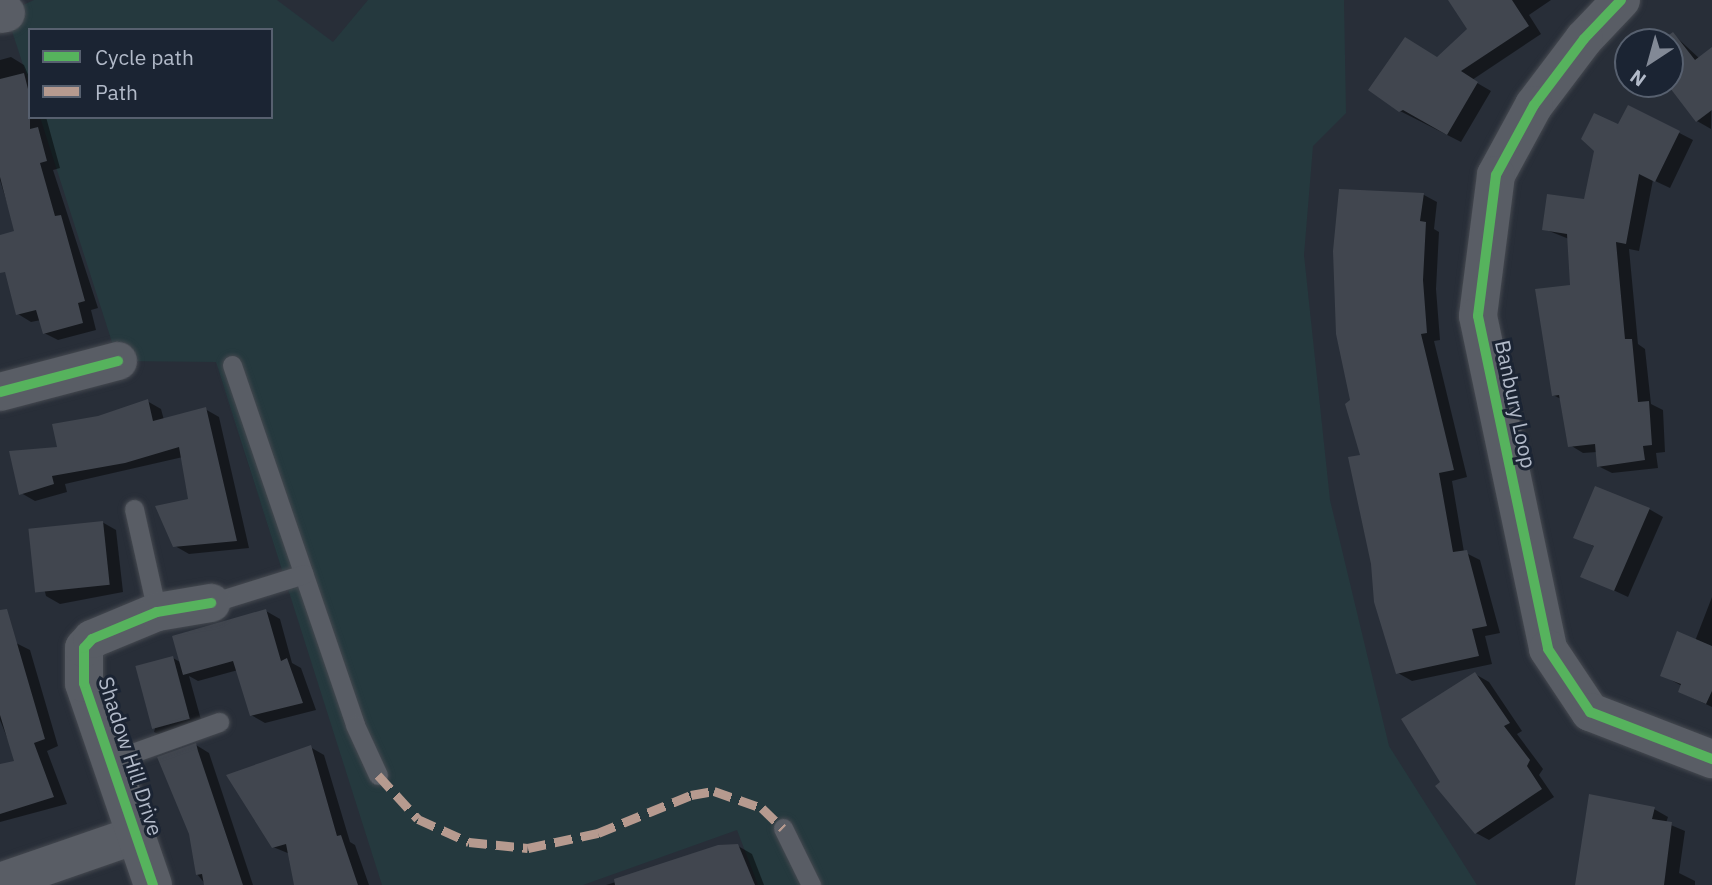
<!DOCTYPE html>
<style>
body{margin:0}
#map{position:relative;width:1712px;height:885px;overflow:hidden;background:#282e38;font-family:"IBM Plex Sans",sans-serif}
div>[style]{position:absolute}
.green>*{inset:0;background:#25393e}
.shadow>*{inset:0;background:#0007}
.building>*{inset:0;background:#41464f;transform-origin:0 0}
.roads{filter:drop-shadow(0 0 2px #454950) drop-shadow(0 0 2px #454950)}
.lane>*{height:19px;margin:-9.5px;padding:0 9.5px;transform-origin:9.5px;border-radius:9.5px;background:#595d65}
.street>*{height:38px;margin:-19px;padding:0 19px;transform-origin:19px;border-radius:19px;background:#595d65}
.quiet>*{height:9px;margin-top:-4.5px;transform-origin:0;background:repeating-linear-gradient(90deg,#b69a8f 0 18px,transparent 0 27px)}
.cycleway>*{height:10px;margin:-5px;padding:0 5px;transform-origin:5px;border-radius:5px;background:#56b35d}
span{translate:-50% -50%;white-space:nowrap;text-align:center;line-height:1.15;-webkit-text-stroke:6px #1b2433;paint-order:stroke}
.street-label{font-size:21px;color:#b2bac9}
.legend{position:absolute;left:28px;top:28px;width:245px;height:91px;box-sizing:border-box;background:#1b2433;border:2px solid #57606f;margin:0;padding:9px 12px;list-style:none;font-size:21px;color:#b2bac9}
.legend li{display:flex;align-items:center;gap:14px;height:35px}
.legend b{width:35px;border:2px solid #57606f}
.north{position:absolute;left:1614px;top:28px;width:70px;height:70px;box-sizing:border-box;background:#1b2433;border:2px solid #57606f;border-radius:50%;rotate:216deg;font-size:19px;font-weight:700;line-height:28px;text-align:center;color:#b2bac9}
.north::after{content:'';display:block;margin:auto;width:24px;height:32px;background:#828996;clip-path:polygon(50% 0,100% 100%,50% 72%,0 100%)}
</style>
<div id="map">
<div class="green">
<i style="clip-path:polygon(34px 0,277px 0,333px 42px,368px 0,1344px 0,1346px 113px,1313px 146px,1304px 255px,1330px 500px,1389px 746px,1477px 885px,758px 885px,737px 830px,583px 885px,382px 885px,216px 362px,118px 361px,40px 117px,271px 117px,271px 30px,30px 30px,30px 86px,6px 13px)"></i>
</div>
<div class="shadow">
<i style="clip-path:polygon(1467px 0,1551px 0,1529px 15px,1541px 34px,1472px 80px,1491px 91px,1461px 142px,1400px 111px,1438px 58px,1470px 29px)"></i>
<i style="clip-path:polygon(1673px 34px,1700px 59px,1712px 49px,1711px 129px,1697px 121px,1670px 42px,1662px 42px)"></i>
<i style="clip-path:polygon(11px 57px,24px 65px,30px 79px,30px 117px,46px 117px,60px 168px,53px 170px,98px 308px,91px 310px,96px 330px,58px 340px,44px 333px,41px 320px,31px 322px,18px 314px,0 253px,0 236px,16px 232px,0 180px,0 60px)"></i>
<i style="clip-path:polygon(1629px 107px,1693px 140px,1670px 188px,1653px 180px,1639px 251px,1629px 249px,1638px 344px,1645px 349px,1651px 404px,1663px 410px,1665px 452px,1656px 453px,1658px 468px,1612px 473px,1598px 466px,1597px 452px,1583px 453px,1570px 445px,1561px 399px,1553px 395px,1572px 287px,1569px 239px,1544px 229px,1585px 201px)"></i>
<i style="clip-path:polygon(1341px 190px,1424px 195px,1437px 202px,1434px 229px,1439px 232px,1436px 289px,1440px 340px,1434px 341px,1467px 477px,1452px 481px,1464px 552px,1480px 560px,1500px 633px,1485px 636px,1492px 664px,1412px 681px,1398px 673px,1352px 400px)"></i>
<i style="clip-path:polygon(147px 401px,161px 409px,164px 420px,205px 409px,219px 417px,249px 548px,189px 554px,175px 546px,190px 500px,183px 457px,65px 484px,67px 492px,35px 501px,21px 493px,59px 448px,99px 418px)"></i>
<i style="clip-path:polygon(1649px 509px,1663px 517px,1628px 597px,1583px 576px,1595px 547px,1576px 537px)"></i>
<i style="clip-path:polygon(102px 522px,116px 530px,123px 592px,60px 604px,46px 596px,31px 535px)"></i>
<i style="clip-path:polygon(1712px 597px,1712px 707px,1680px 692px,1682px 686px,1662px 675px,1695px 641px)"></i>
<i style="clip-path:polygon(266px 611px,280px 619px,292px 663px,301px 668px,316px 710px,265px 723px,251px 715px,238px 670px,198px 681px,189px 676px,203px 727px,168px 739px,154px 732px,173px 658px,182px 663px)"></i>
<i style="clip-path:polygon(16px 643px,30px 650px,58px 746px,47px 751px,67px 804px,0 822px,0 766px,17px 762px,0 720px,0 646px)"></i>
<i style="clip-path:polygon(1475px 674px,1489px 682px,1522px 731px,1517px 734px,1543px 769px,1539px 775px,1554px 797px,1489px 840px,1476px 833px,1442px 783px)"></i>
<i style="clip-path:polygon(196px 745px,209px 753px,253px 885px,206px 885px,197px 874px)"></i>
<i style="clip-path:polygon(310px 747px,324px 755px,350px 842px,355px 845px,369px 885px,299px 885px,290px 854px,273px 847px)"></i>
<i style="clip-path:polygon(1654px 809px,1668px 817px,1666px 823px,1685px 831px,1679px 873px,1695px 881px,1695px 885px,1577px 885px)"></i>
<i style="clip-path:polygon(738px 846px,752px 854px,764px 885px,606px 885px)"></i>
</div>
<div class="building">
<i style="clip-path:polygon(1448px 0,1512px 0,1529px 26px,1461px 71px,1478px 82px,1447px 135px,1403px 110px,1399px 112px,1368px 90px,1405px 37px,1437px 57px,1467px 29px)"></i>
<i style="clip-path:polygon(1673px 32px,1695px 60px,1712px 47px,1712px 110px,1696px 122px,1667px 84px,1670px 42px,1659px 42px)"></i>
<i style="clip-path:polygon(24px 73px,30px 97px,30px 129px,38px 127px,47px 161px,40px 163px,55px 216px,61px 215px,85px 301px,78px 303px,83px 323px,43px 334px,36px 310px,16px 315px,5px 272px,0 273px,0 235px,14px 231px,0 177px,0 79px)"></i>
<i style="clip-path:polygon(1628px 105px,1680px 131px,1655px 182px,1639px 174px,1626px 244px,1616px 242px,1625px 339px,1632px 339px,1638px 402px,1649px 401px,1652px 445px,1643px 446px,1645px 460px,1597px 467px,1595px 444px,1568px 447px,1559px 395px,1552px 396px,1535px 289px,1570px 285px,1567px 234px,1542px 230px,1547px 194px,1584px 199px,1594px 151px,1581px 139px,1594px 113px,1618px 124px)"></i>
<i style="clip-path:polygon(1339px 189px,1424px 193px,1420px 221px,1426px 222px,1423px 280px,1427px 333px,1421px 334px,1454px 470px,1439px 473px,1453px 552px,1467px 550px,1487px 626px,1472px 629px,1479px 656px,1396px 674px,1374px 602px,1371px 564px,1348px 457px,1360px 455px,1345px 404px,1350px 400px,1336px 334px,1333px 251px)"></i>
<i style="clip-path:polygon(148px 399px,153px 421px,206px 407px,237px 541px,173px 547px,155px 506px,188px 499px,179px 447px,125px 463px,52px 476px,54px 484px,19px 495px,9px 451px,57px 447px,52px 424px,98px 416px)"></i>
<i style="clip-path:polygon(1595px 486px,1650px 508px,1614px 591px,1580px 577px,1594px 546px,1573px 538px)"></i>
<i style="left:103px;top:521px;width:64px;height:75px;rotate:84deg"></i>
<i style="clip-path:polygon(7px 609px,45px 739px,34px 743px,54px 797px,0 814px,0 764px,14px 761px,0 715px,0 610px)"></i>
<i style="clip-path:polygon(266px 609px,281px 661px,287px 658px,303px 703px,250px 716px,233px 661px,183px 675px,172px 636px)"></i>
<i style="clip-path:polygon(1677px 631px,1712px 646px,1712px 691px,1706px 704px,1678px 692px,1681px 684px,1660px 676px)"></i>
<i style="left:173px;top:656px;width:65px;height:39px;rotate:75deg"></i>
<i style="clip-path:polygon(1475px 672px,1510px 723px,1504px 726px,1530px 760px,1527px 766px,1542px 789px,1475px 834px,1435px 786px,1440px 782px,1401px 719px)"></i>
<i style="clip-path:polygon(196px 743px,198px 751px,243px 885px,204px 885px,202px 874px,196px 875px,189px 834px,157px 757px)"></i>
<i style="clip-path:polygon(311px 745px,337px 836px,341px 835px,358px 885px,294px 885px,286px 844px,272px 848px,226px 775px)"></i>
<i style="clip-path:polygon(1589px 794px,1655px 807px,1652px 819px,1672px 822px,1664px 885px,1575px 885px)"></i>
<i style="clip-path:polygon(738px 844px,755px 885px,615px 885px,614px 879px,718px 845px)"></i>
</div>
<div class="roads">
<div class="lane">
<i style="left:232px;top:365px;width:380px;rotate:71.1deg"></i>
<i style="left:355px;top:725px;width:55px;rotate:65.3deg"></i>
<i style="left:134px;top:509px;width:106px;rotate:77.4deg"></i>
<i style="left:211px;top:603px;width:97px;rotate:-17.3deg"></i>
<i style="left:110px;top:761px;width:116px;rotate:-19.7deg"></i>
<i style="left:783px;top:828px;width:64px;rotate:63.8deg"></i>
</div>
<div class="street">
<i style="left:1621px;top:0;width:54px;rotate:133.5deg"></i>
<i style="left:1584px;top:39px;width:83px;rotate:127.1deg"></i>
<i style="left:1534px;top:105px;width:80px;rotate:118.5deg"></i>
<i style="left:1496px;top:175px;width:142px;rotate:97.3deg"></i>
<i style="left:1478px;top:316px;width:340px;rotate:78.1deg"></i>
<i style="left:1548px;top:649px;width:76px;rotate:56.3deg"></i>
<i style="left:1590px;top:712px;width:131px;rotate:21.1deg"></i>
<i style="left:0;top:14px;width:6px;rotate:-9deg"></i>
<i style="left:0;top:392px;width:122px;rotate:-14.7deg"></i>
<i style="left:0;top:882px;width:144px;rotate:-19.1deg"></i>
<i style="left:153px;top:885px;width:213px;rotate:-108.9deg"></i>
<i style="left:84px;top:683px;width:35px;rotate:-90deg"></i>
<i style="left:84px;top:648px;width:12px;rotate:-48deg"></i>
<i style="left:92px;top:639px;width:70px;rotate:-22.6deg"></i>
<i style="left:157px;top:612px;width:55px;rotate:-9.5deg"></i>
</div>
</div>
<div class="quiet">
<i style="left:378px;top:775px;width:59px;rotate:47.7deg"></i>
<i style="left:418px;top:819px;width:56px;rotate:24.3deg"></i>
<i style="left:469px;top:842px;width:59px;rotate:5.8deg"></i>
<i style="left:528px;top:848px;width:72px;rotate:-12.1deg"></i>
<i style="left:598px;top:833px;width:100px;rotate:-22.2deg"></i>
<i style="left:691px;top:795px;width:23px;rotate:-10deg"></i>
<i style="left:714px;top:791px;width:51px;rotate:19.5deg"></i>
<i style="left:762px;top:808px;width:29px;rotate:44deg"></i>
</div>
<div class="cycleway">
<i style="left:1621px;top:0;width:54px;rotate:133.5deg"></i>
<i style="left:1584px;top:39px;width:83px;rotate:127.1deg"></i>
<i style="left:1534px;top:105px;width:80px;rotate:118.5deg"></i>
<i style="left:1496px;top:175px;width:142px;rotate:97.3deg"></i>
<i style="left:1478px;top:316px;width:340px;rotate:78.1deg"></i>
<i style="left:1548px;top:649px;width:76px;rotate:56.3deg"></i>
<i style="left:1590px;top:712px;width:131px;rotate:21.1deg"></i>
<i style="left:0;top:392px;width:122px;rotate:-14.7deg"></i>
<i style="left:153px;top:885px;width:213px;rotate:-108.9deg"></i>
<i style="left:84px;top:683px;width:35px;rotate:-90deg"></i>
<i style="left:84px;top:648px;width:12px;rotate:-48deg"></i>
<i style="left:92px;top:639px;width:70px;rotate:-22.6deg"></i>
<i style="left:157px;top:612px;width:55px;rotate:-9.5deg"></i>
</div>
<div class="street-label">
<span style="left:1516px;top:404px;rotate:78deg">Banbury Loop</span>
<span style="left:131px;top:756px;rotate:72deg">Shadow Hill Drive</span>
</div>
<ul class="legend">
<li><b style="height:9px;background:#56b35d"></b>Cycle path</li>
<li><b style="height:9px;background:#b69a8f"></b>Path</li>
</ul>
<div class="north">N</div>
</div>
